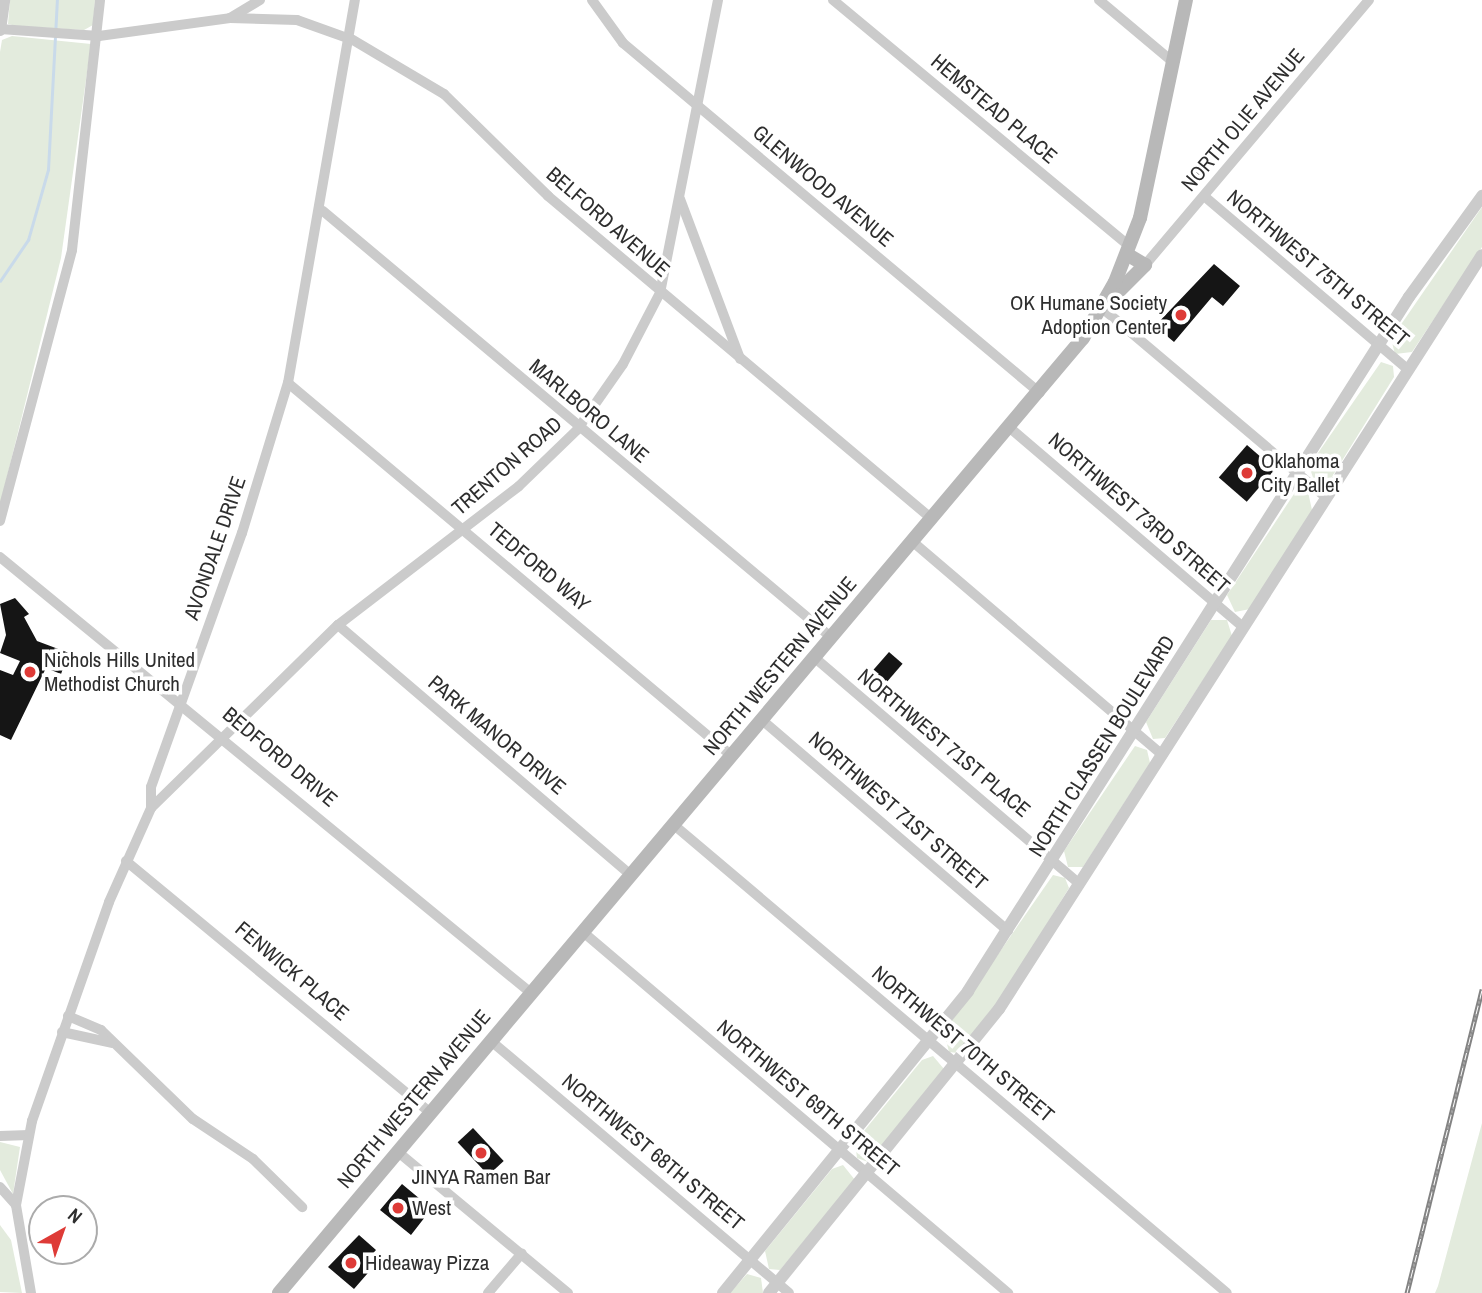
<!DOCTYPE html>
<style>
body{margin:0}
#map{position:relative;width:1482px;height:1293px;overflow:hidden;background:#fff;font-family:"Archivo Narrow",sans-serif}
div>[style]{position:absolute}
.green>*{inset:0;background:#e3ebdd}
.stream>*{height:2.5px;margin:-1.25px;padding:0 1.25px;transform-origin:1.25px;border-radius:1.25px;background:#c9daea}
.building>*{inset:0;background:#151515;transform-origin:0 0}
.minor>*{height:10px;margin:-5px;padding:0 5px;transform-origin:5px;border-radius:5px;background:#cbcbcb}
.tertiary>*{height:12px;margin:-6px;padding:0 6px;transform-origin:6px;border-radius:6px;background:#cbcbcb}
.secondary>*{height:14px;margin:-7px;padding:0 7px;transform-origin:7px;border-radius:7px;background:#b8b8b8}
.rail>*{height:5px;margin-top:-2.5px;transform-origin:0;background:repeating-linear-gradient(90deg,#fff 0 8px,#838383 0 16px);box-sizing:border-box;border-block:2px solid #838383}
.dots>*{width:19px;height:19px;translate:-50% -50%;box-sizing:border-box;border:4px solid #fff;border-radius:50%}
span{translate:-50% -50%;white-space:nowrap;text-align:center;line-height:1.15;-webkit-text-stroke:7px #fff;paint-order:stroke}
.street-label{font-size:21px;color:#2e2e2e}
.poi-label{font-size:21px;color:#2e2e2e}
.right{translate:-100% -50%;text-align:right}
.left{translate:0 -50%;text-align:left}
.north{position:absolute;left:28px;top:1195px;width:70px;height:70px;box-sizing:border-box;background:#fff;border:2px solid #ababab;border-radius:50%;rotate:40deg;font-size:19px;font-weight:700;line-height:28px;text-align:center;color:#2e2e2e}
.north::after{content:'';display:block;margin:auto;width:24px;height:32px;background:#de3b37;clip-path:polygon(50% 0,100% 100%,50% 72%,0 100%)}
</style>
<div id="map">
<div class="green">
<i style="clip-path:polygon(10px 0,95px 0,93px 25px,84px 30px,17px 26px,8px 24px)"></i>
<i style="clip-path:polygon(12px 36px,91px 44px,61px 258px,0 505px,0 52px,2px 40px)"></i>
<i style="clip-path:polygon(1482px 207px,1482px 247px,1412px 352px,1395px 354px,1391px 339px)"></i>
<i style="clip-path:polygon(1381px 362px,1393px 366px,1394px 377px,1330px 480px,1315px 483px,1309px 466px)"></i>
<i style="clip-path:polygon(1296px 491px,1308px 492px,1312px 510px,1250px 609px,1235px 612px,1227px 595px)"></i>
<i style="clip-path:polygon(1211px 620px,1227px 620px,1232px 636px,1165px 738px,1153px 739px,1146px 722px)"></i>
<i style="clip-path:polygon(1135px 746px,1147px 750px,1150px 763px,1083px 867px,1068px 867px,1064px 851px)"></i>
<i style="clip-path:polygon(1053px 875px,1065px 878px,1069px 888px,1004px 994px,958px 1053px,949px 1052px,944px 1032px)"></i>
<i style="clip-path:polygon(933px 1056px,944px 1069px,868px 1162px,857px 1158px,855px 1142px,922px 1060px)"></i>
<i style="clip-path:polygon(1482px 1123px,1482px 1293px,1435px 1293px,1438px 1286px)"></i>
<i style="clip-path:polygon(0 1142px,20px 1147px,13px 1194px,0 1170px)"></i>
<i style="clip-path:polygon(843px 1165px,855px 1180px,780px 1270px,769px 1269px,765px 1251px,832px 1169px)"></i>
<i style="clip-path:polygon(0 1225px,11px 1240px,22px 1293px,0 1292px)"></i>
<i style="clip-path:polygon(747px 1274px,761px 1278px,763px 1293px,730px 1293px)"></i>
</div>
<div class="stream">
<i style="left:0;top:281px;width:50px;rotate:-55.7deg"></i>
<i style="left:28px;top:240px;width:73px;rotate:-74.1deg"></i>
<i style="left:48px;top:170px;width:170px;rotate:-87deg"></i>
</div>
<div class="building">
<i style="left:1192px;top:167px;width:14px;height:16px;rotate:39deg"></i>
<i style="clip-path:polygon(1214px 264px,1240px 286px,1223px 306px,1212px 297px,1174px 342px,1155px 326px)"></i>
<i style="left:1247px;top:445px;width:37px;height:43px;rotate:41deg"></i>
<i style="clip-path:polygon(15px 598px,29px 614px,24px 617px,37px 641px,69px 653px,61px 674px,46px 668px,11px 740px,0 735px,0 670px,13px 675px,20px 661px,0 653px,6px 635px,0 604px)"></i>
<i style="left:889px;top:652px;width:18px;height:26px;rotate:41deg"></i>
<i style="left:473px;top:1128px;width:45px;height:21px;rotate:47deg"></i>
<i style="clip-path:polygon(402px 1184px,420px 1199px,413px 1207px,425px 1217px,411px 1235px,380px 1210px)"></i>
<i style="clip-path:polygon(359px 1235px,376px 1250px,367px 1260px,374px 1266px,354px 1289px,328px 1267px)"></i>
</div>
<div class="minor">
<i style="left:592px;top:0;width:53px;rotate:54.2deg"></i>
<i style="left:623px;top:43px;width:544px;rotate:40.01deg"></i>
<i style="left:833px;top:0;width:386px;rotate:39.7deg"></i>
<i style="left:1099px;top:0;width:98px;rotate:40deg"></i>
<i style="left:230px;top:18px;width:67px;rotate:1.7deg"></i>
<i style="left:297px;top:20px;width:59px;rotate:19.7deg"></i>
<i style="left:353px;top:40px;width:106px;rotate:30.7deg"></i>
<i style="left:444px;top:94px;width:146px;rotate:44.4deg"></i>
<i style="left:548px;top:196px;width:502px;rotate:40.07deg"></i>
<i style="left:0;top:29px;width:99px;rotate:4deg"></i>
<i style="left:99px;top:36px;width:132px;rotate:-7.8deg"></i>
<i style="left:230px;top:18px;width:35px;rotate:-31deg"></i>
<i style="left:1204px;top:196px;width:267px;rotate:40.4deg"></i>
<i style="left:680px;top:199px;width:171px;rotate:69.4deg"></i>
<i style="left:323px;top:211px;width:664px;rotate:39.99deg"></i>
<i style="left:1145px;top:265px;width:347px;rotate:-49.8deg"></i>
<i style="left:1102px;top:308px;width:293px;rotate:40.2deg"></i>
<i style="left:288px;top:383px;width:580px;rotate:40.03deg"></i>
<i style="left:1010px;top:428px;width:306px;rotate:40.5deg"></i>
<i style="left:0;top:521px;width:280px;rotate:-75.1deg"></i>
<i style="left:72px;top:250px;width:252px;rotate:-83.6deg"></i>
<i style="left:913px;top:542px;width:328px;rotate:40.5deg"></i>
<i style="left:0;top:557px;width:687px;rotate:39.39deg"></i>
<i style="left:338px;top:625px;width:385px;rotate:40.5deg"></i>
<i style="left:815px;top:658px;width:348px;rotate:40.5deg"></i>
<i style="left:762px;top:720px;width:324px;rotate:40.6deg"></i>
<i style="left:151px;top:808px;width:262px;rotate:-44.4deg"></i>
<i style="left:338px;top:625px;width:228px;rotate:-37.5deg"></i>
<i style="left:519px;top:486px;width:81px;rotate:-44deg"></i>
<i style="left:577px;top:430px;width:80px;rotate:-55.1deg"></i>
<i style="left:623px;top:364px;width:80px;rotate:-62.5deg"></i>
<i style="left:660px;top:293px;width:299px;rotate:-78.8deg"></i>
<i style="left:674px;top:825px;width:724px;rotate:40.24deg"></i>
<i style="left:126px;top:861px;width:396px;rotate:39.6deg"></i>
<i style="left:583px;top:932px;width:558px;rotate:40.34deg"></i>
<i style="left:68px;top:1016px;width:36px;rotate:23deg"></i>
<i style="left:101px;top:1030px;width:128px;rotate:44.1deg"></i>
<i style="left:193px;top:1119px;width:72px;rotate:33.7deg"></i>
<i style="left:253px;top:1159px;width:69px;rotate:44.4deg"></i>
<i style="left:62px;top:1032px;width:51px;rotate:12.4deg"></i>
<i style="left:491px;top:1041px;width:390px;rotate:40.2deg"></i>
<i style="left:0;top:1136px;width:29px;rotate:-2deg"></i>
<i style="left:398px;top:1152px;width:221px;rotate:39.7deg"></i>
<i style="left:0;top:1187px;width:24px;rotate:48deg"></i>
<i style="left:31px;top:1293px;width:89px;rotate:-99.7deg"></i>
<i style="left:16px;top:1205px;width:86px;rotate:-79.2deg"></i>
<i style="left:32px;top:1121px;width:232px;rotate:-70.6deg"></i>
<i style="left:109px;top:902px;width:103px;rotate:-65.9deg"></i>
<i style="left:151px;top:808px;width:21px;rotate:-90deg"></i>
<i style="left:151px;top:787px;width:270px;rotate:-70.3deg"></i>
<i style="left:242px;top:533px;width:157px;rotate:-73deg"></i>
<i style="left:288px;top:383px;width:389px;rotate:-80.1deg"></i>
<i style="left:488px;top:1293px;width:52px;rotate:-49.6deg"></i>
</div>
<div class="tertiary">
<i style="left:0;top:30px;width:30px;rotate:-82deg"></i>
<i style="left:723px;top:1293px;width:389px;rotate:-50.9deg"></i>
<i style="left:968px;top:991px;width:822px;rotate:-57.57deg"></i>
<i style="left:1409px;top:297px;width:125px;rotate:-54.1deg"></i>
<i style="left:769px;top:1293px;width:365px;rotate:-51deg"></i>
<i style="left:999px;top:1009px;width:895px;rotate:-57.36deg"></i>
</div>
<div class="secondary">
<i style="left:1112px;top:298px;width:47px;rotate:-45deg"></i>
<i style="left:1145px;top:265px;width:21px;rotate:-149deg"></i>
<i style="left:279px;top:1293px;width:1248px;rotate:-49.91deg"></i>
<i style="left:1083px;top:338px;width:64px;rotate:-60.3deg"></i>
<i style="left:1115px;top:282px;width:69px;rotate:-68.7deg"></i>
<i style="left:1140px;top:218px;width:223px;rotate:-78.1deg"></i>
</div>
<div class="rail">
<i style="left:1407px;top:1293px;width:313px;rotate:-76.1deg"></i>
</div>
<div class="dots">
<i style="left:1181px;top:315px;background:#de3b37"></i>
<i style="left:1247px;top:473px;background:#de3b37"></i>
<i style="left:30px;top:672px;background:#de3b37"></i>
<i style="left:481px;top:1153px;background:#de3b37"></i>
<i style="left:398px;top:1208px;background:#de3b37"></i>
<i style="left:351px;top:1263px;background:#de3b37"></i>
</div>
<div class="street-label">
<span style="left:994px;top:109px;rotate:40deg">HEMSTEAD PLACE</span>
<span style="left:1243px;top:120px;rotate:-50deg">NORTH OLIE AVENUE</span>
<span style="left:823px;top:186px;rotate:40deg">GLENWOOD AVENUE</span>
<span style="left:608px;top:222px;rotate:41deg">BELFORD AVENUE</span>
<span style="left:1318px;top:268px;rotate:40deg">NORTHWEST 75TH STREET</span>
<span style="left:589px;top:411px;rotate:40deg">MARLBORO LANE</span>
<span style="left:507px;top:466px;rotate:-41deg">TRENTON ROAD</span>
<span style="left:1139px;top:513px;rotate:41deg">NORTHWEST 73RD STREET</span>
<span style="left:215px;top:548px;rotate:-71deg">AVONDALE DRIVE</span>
<span style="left:539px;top:567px;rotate:40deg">TEDFORD WAY</span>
<span style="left:780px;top:666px;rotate:-50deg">NORTH WESTERN AVENUE</span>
<span style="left:497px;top:735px;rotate:40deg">PARK MANOR DRIVE</span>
<span style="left:944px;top:743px;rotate:40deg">NORTHWEST 71ST PLACE</span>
<span style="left:1102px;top:746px;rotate:-58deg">NORTH CLASSEN BOULEVARD</span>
<span style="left:280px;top:757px;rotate:40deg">BEDFORD DRIVE</span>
<span style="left:898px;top:811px;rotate:41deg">NORTHWEST 71ST STREET</span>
<span style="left:292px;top:971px;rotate:40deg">FENWICK PLACE</span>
<span style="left:963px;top:1044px;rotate:40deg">NORTHWEST 70TH STREET</span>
<span style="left:808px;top:1098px;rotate:40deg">NORTHWEST 69TH STREET</span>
<span style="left:414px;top:1099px;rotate:-50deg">NORTH WESTERN AVENUE</span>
<span style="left:653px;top:1152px;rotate:40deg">NORTHWEST 68TH STREET</span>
</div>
<div class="poi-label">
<span class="right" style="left:1167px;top:315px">OK Humane Society<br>Adoption Center</span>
<span class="left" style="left:1261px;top:473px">Oklahoma<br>City Ballet</span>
<span class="left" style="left:44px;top:672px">Nichols Hills United<br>Methodist Church</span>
<span style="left:481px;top:1177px">JINYA Ramen Bar</span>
<span class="left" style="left:412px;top:1208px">West</span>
<span class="left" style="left:365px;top:1263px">Hideaway Pizza</span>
</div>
<div class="north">N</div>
</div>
